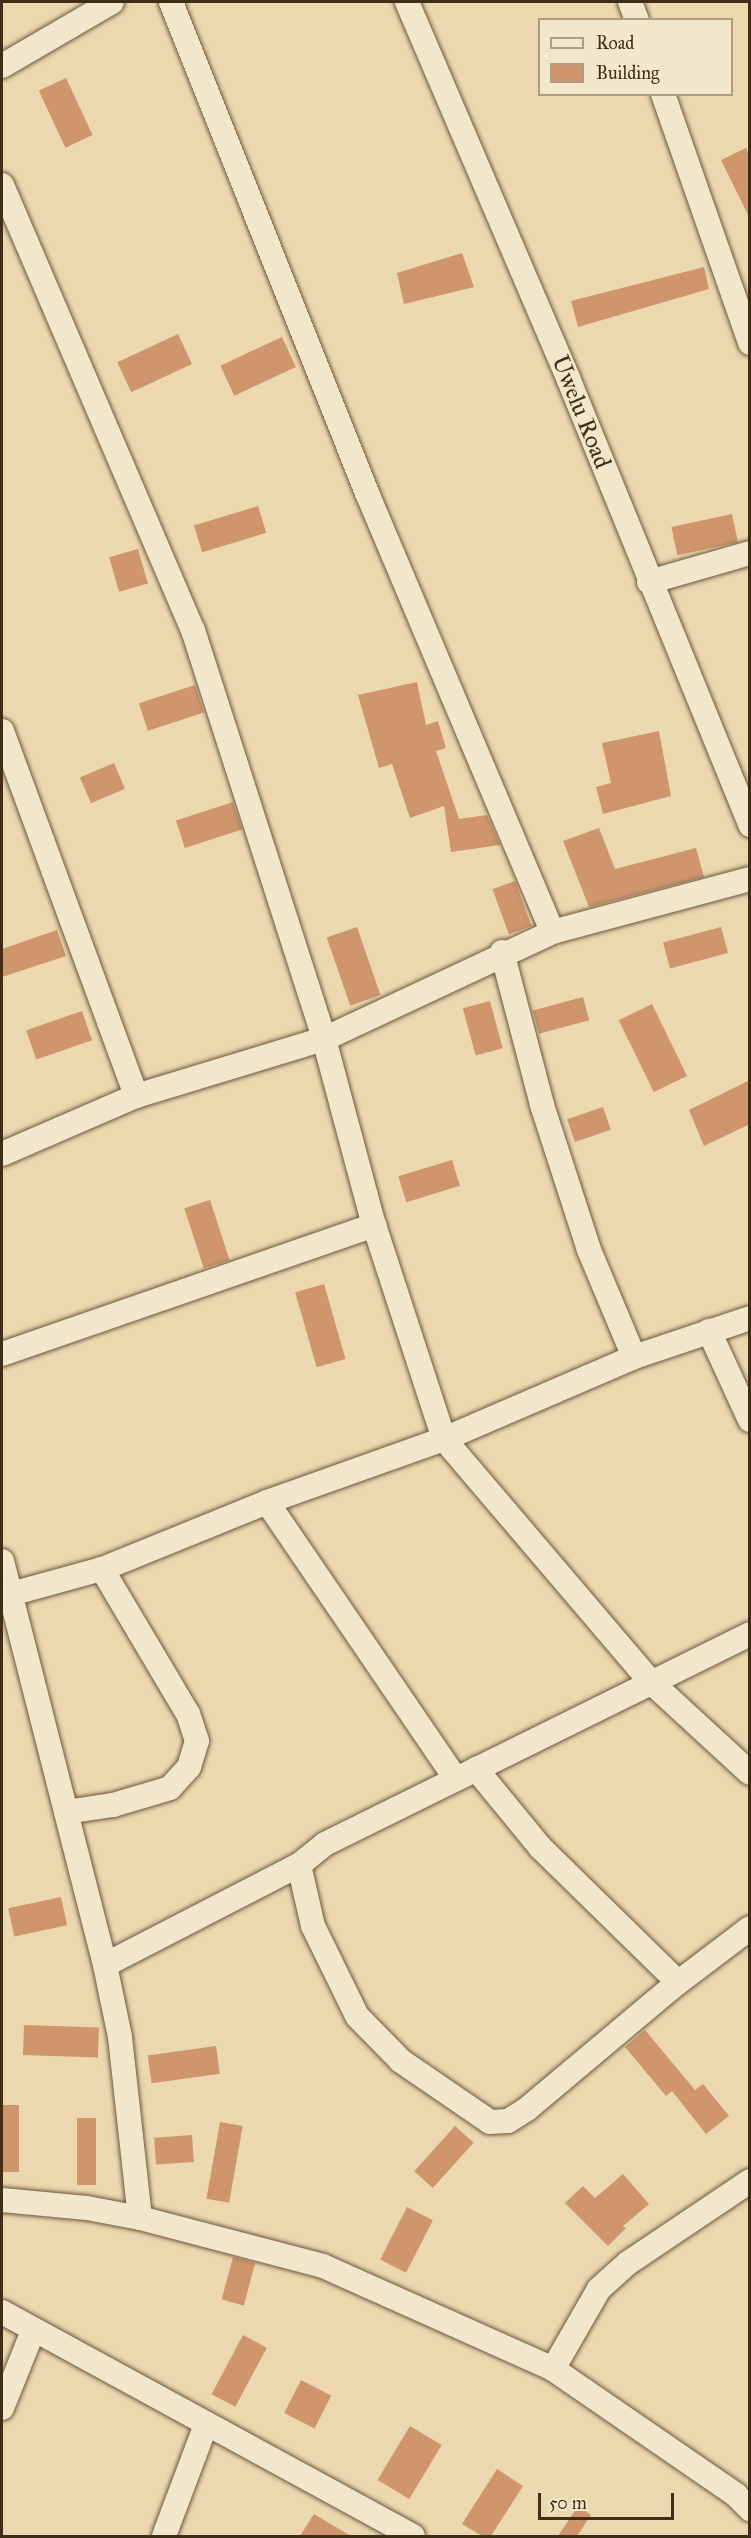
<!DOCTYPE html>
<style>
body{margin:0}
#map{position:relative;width:751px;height:2538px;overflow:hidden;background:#ebd8af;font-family:"IM FELL Great Primer",serif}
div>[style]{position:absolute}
.building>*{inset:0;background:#cf956c;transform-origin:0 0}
.roads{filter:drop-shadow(0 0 2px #6b583d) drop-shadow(0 0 2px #6b583d)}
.minor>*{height:24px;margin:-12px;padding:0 12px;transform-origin:12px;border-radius:12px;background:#f2e6cb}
span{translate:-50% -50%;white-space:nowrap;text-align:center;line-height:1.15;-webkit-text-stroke:4.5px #f2e6cb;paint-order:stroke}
.street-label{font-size:24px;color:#402d17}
.frame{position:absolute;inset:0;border:3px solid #402d17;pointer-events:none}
.legend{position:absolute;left:538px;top:18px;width:195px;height:78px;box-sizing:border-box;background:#f2e6cb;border:2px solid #ab9c83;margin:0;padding:8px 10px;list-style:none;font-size:18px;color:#402d17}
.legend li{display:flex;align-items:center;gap:12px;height:30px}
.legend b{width:30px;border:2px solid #ab9c83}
.scale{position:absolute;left:538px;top:2493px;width:136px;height:27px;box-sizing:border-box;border:3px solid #402d17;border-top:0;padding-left:8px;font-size:18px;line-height:21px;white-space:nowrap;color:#402d17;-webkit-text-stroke:4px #f2e6cb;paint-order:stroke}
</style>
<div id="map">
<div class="building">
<i style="left:66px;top:78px;width:63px;height:30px;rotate:65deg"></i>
<i style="clip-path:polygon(746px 148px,750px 156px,750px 219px,721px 160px)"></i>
<i style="clip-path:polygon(462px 253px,474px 287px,404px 304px,397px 273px)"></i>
<i style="clip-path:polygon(704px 267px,709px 289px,578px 327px,571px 301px)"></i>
<i style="left:178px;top:334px;width:33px;height:67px;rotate:65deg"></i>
<i style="left:282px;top:337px;width:33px;height:68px;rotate:65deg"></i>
<i style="left:258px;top:506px;width:28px;height:67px;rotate:73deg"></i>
<i style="left:732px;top:514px;width:29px;height:62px;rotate:78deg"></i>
<i style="left:138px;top:549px;width:36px;height:30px;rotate:74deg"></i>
<i style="clip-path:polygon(417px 682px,426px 725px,438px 721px,446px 748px,436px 751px,459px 819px,487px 815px,500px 845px,451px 852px,444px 806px,410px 818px,392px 764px,379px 768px,358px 695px)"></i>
<i style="left:195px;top:685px;width:29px;height:59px;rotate:72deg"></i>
<i style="clip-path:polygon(659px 731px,671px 796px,603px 814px,596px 787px,611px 783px,602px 743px)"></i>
<i style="left:114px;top:763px;width:28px;height:37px;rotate:67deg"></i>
<i style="left:233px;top:802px;width:29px;height:60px;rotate:72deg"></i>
<i style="clip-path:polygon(599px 828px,615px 869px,696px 848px,704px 877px,589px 907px,563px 841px)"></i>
<i style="left:515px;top:881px;width:48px;height:24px;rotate:70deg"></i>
<i style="left:357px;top:927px;width:72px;height:32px;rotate:71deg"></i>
<i style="left:721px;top:927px;width:27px;height:60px;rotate:75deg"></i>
<i style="clip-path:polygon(57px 930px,66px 956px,2px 977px,2px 949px)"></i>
<i style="left:583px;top:997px;width:24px;height:52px;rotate:75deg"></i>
<i style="left:490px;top:1001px;width:49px;height:28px;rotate:75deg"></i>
<i style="left:652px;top:1004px;width:80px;height:37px;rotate:64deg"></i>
<i style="left:82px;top:1011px;width:31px;height:59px;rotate:71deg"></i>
<i style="clip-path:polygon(750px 1080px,750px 1124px,704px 1146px,689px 1110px)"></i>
<i style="left:603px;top:1107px;width:24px;height:38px;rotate:71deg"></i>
<i style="left:452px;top:1160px;width:27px;height:56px;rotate:73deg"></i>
<i style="left:210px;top:1200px;width:63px;height:27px;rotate:72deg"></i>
<i style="left:324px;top:1284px;width:78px;height:30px;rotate:74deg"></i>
<i style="left:61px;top:1897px;width:29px;height:54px;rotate:78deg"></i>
<i style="left:24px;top:2025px;width:75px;height:30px;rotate:2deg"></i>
<i style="clip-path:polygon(645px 2030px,695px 2090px,703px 2084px,729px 2116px,706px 2134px,672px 2091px,666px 2096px,625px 2047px)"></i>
<i style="left:216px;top:2046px;width:28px;height:69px;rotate:82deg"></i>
<i style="left:2px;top:2105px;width:17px;height:67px"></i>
<i style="left:77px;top:2118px;width:19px;height:67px"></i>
<i style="left:220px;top:2122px;width:23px;height:78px;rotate:10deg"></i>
<i style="left:455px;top:2126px;width:25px;height:61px;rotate:42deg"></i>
<i style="left:192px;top:2135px;width:27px;height:38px;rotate:86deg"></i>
<i style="clip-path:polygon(623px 2174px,649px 2204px,623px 2226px,626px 2228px,608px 2246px,565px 2203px,583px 2186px,595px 2198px)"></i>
<i style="left:407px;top:2207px;width:29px;height:59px;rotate:27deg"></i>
<i style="left:233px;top:2257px;width:23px;height:44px;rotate:15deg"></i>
<i style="left:243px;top:2335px;width:27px;height:67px;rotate:28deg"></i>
<i style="left:301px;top:2380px;width:34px;height:37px;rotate:27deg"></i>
<i style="left:410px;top:2426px;width:37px;height:63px;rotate:31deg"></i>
<i style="clip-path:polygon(497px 2469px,523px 2486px,491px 2536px,482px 2536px,462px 2524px)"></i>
<i style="clip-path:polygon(578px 2506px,591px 2515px,577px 2536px,558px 2536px)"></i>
<i style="clip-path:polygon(314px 2514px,351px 2536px,300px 2536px)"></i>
</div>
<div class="roads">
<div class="minor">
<i style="left:171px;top:2px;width:529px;rotate:68.24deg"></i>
<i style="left:367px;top:493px;width:476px;rotate:67.1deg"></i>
<i style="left:407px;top:2px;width:409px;rotate:66.8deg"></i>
<i style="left:568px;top:378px;width:483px;rotate:67.8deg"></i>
<i style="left:630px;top:2px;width:19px;rotate:69deg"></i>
<i style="left:2px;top:66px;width:127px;rotate:-30.2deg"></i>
<i style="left:663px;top:94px;width:264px;rotate:70.7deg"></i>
<i style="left:2px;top:185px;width:484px;rotate:66.8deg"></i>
<i style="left:193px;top:630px;width:429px;rotate:72.2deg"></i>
<i style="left:324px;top:1039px;width:193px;rotate:75deg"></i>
<i style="left:374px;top:1225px;width:225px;rotate:71.9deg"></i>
<i style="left:444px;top:1439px;width:319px;rotate:49.6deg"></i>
<i style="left:651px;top:1682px;width:134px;rotate:42.6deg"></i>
<i style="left:649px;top:582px;width:105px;rotate:-16deg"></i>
<i style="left:2px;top:731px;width:389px;rotate:69.8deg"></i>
<i style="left:502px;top:952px;width:158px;rotate:75.3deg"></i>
<i style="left:542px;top:1105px;width:152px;rotate:72deg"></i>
<i style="left:589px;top:1250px;width:116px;rotate:67.2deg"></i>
<i style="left:2px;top:1154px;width:146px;rotate:-23.4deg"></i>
<i style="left:136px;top:1096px;width:196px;rotate:-16.9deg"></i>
<i style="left:324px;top:1039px;width:252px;rotate:-25.1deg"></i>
<i style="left:552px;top:932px;width:205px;rotate:-15deg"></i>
<i style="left:709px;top:1331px;width:98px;rotate:65.3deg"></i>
<i style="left:2px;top:1354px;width:394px;rotate:-19.1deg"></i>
<i style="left:267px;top:1502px;width:335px;rotate:55.7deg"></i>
<i style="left:2px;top:1561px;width:417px;rotate:75.7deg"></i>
<i style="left:105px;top:1965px;width:74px;rotate:78.2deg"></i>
<i style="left:120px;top:2037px;width:182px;rotate:83.7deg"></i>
<i style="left:11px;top:1594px;width:94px;rotate:-15.4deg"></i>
<i style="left:102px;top:1569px;width:178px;rotate:-22.1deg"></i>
<i style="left:267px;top:1502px;width:188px;rotate:-19.6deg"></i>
<i style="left:444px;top:1439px;width:207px;rotate:-23.3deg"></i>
<i style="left:634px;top:1357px;width:122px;rotate:-18.6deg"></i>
<i style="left:476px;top:1769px;width:102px;rotate:50.6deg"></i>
<i style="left:541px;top:1848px;width:192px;rotate:44.4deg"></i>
<i style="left:66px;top:1812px;width:48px;rotate:-8.5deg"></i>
<i style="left:113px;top:1805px;width:59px;rotate:-16.6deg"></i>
<i style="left:170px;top:1788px;width:28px;rotate:-48deg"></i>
<i style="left:189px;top:1767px;width:27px;rotate:-73deg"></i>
<i style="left:197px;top:1741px;width:28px;rotate:-108deg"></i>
<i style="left:188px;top:1714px;width:169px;rotate:-120.7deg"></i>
<i style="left:299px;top:1865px;width:63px;rotate:77.1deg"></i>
<i style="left:313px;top:1926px;width:100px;rotate:63.9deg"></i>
<i style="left:357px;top:2016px;width:63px;rotate:45.6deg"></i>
<i style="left:401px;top:2061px;width:108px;rotate:34.4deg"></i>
<i style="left:490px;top:2122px;width:18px;rotate:-3deg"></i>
<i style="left:508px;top:2121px;width:22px;rotate:-32deg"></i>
<i style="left:527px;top:2109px;width:188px;rotate:-40deg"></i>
<i style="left:671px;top:1988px;width:99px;rotate:-37.2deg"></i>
<i style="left:105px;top:1965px;width:218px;rotate:-27.3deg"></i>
<i style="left:299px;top:1865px;width:33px;rotate:-39deg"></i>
<i style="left:325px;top:1844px;width:474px;rotate:-26.3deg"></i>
<i style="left:2px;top:2200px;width:85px;rotate:5.4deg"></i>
<i style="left:87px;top:2208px;width:54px;rotate:10.7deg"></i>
<i style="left:140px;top:2218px;width:189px;rotate:14.7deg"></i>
<i style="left:323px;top:2266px;width:252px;rotate:24.1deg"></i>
<i style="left:553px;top:2369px;width:222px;rotate:34.5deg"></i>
<i style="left:736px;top:2495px;width:20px;rotate:45deg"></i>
<i style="left:2px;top:2312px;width:468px;rotate:28.6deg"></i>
<i style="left:553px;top:2369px;width:92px;rotate:-60.1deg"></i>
<i style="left:599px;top:2289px;width:39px;rotate:-42deg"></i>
<i style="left:628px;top:2263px;width:147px;rotate:-33.9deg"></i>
<i style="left:2px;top:2408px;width:83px;rotate:-68.1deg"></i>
<i style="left:164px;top:2536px;width:120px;rotate:-69.4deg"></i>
</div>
</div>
<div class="street-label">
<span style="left:581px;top:412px;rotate:68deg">Uwelu Road</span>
</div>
<div class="frame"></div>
<ul class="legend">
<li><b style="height:8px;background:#f2e6cb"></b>Road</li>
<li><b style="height:16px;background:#cf956c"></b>Building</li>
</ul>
<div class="scale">50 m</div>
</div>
